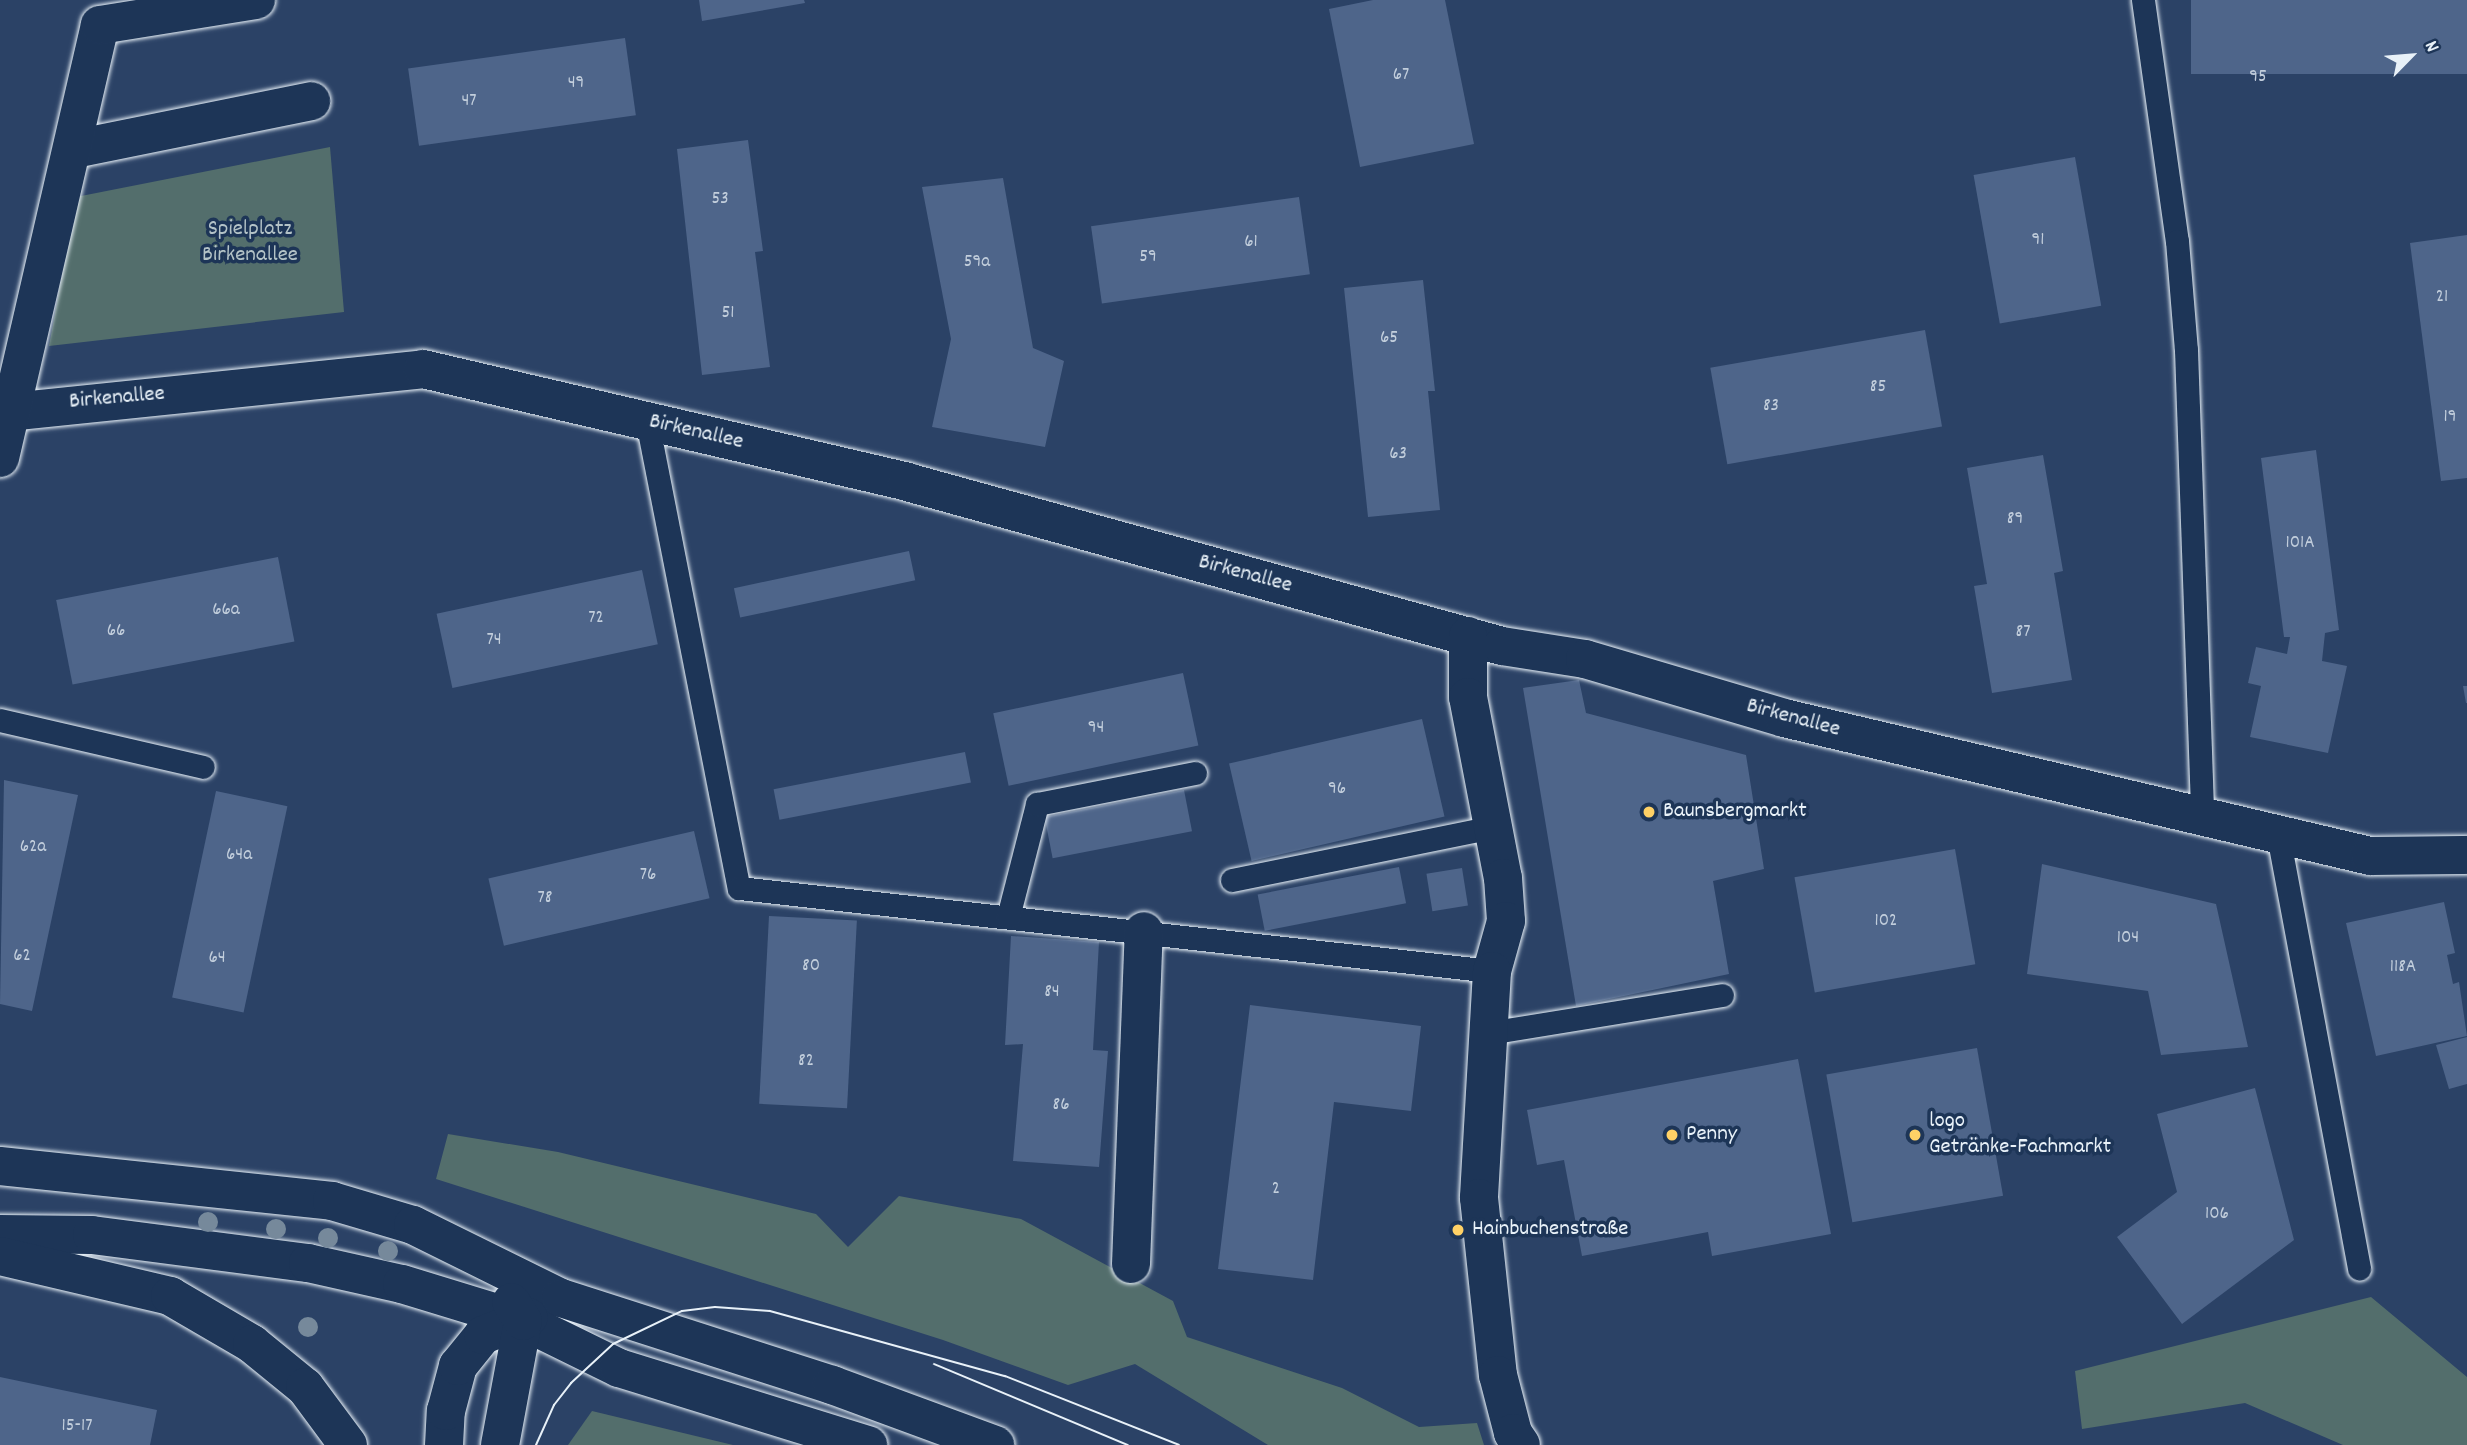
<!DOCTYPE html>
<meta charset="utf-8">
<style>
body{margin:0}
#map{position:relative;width:2467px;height:1445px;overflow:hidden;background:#2b4266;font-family:Dekko,sans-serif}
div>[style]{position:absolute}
.green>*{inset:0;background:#536e6c}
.building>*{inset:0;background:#4e658a;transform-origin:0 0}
.roads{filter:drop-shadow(0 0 2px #e8f1f8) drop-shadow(0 0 2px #e8f1f8)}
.lane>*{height:23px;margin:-11.5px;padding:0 11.5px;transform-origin:11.5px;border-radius:11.5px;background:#1d3557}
.street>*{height:38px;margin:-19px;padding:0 19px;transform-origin:19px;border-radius:19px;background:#1d3557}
.secondary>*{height:38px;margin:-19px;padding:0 19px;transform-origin:19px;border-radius:19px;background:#1d3557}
.tram>*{height:2px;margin:-1px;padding:0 1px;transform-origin:1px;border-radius:1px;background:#e8f1f8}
.trees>*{width:20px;height:20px;margin:-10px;border-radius:50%;background:#76899b}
.dots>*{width:19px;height:19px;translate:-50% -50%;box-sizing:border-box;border:4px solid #1d3557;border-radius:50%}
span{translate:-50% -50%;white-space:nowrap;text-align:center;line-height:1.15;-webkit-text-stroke:7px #1d3557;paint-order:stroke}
.number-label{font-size:19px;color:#c2cedc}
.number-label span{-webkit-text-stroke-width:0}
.park-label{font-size:23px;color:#b4c3c7}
.street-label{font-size:23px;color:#e8f1f8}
.poi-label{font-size:23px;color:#e8f1f8}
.left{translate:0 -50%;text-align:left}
.north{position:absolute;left:2376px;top:21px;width:70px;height:70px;-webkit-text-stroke:5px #1d3557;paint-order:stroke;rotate:65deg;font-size:19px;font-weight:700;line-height:28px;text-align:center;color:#e8f1f8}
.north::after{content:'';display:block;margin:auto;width:24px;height:32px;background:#e8f1f8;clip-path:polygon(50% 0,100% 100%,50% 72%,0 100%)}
</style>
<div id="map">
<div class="green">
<i style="clip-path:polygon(330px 147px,344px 312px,49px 346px,76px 197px)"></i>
<i style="clip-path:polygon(448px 1134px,558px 1152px,816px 1214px,848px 1247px,899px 1196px,1021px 1219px,1173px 1301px,1187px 1337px,1342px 1388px,1419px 1427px,1477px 1423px,1484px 1445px,1268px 1445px,1135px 1364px,1068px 1385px,943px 1340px,436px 1179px)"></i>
<i style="clip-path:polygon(2371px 1297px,2467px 1377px,2467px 1445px,2343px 1445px,2245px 1403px,2082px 1429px,2075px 1371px)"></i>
<i style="clip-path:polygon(592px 1411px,733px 1445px,568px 1445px)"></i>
</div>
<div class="building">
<i style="clip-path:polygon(699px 0,804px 0,805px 3px,702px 21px)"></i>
<i style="clip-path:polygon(1373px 0,1445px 0,1474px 144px,1360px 167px,1329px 9px)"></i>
<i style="left:2467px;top:0;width:74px;height:276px;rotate:90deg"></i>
<i style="left:625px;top:38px;width:78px;height:219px;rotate:82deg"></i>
<i style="clip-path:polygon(748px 140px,763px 251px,755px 252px,770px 367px,702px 375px,677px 149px)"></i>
<i style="left:2075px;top:157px;width:151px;height:103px;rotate:80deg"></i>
<i style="clip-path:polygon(1003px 178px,1033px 348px,1064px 361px,1045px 447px,932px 427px,951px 339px,922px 187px)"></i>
<i style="left:1299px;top:197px;width:78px;height:210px;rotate:82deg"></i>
<i style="clip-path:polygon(2467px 235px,2467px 478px,2441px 481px,2410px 243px)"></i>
<i style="clip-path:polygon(1423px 280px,1435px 391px,1428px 391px,1440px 510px,1368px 517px,1344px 288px)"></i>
<i style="left:1925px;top:330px;width:98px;height:218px;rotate:80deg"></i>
<i style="clip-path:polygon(2316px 450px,2339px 630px,2325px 633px,2322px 661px,2347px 666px,2328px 753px,2250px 737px,2261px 686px,2248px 683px,2256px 647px,2287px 654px,2290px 637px,2284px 637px,2261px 458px)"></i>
<i style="clip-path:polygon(2043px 455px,2063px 571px,2054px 573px,2072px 680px,1992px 693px,1974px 586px,1987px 584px,1967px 468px)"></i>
<i style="left:909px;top:551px;width:30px;height:179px;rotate:78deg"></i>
<i style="left:278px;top:557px;width:86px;height:226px;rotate:79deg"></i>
<i style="left:642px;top:570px;width:76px;height:210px;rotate:78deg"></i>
<i style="left:1183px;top:673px;width:74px;height:194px;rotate:78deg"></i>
<i style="clip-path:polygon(1579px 680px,1586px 713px,1746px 755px,1764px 869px,1713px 881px,1729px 974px,1576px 1006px,1523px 688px)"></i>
<i style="clip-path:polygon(2463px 686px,2467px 686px,2467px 703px,2466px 703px)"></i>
<i style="left:1422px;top:719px;width:100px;height:198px;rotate:77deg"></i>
<i style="left:965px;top:752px;width:31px;height:195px;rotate:79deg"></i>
<i style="clip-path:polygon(4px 780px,78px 795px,32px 1011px,0 1004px)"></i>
<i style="left:1184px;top:790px;width:42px;height:142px;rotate:79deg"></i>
<i style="left:216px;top:791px;width:73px;height:211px;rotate:12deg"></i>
<i style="left:694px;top:831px;width:69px;height:211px;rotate:77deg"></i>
<i style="left:1955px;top:849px;width:117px;height:163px;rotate:80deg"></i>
<i style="clip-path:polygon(2042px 864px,2216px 904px,2248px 1047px,2161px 1055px,2148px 991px,2027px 974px)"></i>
<i style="left:1399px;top:867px;width:37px;height:144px;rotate:79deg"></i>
<i style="left:1462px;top:868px;width:38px;height:36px;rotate:81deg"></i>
<i style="clip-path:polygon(2444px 902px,2455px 953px,2447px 955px,2453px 984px,2459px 982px,2467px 1036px,2376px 1056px,2346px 923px)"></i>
<i style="left:769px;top:916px;width:88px;height:188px;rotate:3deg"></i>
<i style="clip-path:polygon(1011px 936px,1099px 942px,1093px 1050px,1108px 1051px,1099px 1167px,1013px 1161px,1023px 1044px,1005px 1045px)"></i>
<i style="clip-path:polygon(1250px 1005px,1421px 1026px,1411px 1111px,1334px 1102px,1313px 1280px,1218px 1269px)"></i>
<i style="clip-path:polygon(2467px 1037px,2467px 1084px,2449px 1089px,2436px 1045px)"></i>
<i style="left:1977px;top:1048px;width:150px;height:153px;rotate:80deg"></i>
<i style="clip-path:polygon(1798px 1059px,1831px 1234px,1712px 1256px,1708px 1232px,1582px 1256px,1564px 1160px,1537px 1165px,1527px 1110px)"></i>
<i style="clip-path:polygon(2255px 1088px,2294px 1240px,2182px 1324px,2117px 1237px,2177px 1192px,2157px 1114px)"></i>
<i style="clip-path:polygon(0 1377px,157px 1410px,150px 1445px,0 1445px)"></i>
</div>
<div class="roads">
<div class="lane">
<i style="left:2143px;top:0;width:243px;rotate:82deg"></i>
<i style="left:2177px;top:241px;width:109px;rotate:85.3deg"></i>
<i style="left:2186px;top:350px;width:467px;rotate:88deg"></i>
<i style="left:647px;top:421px;width:476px;rotate:78.9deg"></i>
<i style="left:739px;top:888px;width:758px;rotate:6.29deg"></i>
<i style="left:0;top:720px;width:208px;rotate:13deg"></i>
<i style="left:2278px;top:835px;width:441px;rotate:79.4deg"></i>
<i style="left:1232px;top:880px;width:266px;rotate:-11.5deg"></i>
<i style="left:1008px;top:917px;width:117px;rotate:-75.6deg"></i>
<i style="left:1037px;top:804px;width:161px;rotate:-11.1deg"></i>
<i style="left:1488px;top:1033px;width:237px;rotate:-9.2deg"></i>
</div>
<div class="street">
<i style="left:74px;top:149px;width:242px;rotate:-11.4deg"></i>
<i style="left:0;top:413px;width:425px;rotate:-5.9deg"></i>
<i style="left:423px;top:369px;width:497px;rotate:13.1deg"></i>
<i style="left:907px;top:482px;width:617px;rotate:15.41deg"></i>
<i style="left:1502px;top:646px;width:84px;rotate:8.9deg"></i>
<i style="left:1585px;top:659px;width:208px;rotate:16.5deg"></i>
<i style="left:1784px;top:718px;width:602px;rotate:13.25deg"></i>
<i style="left:2370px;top:856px;width:97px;rotate:-0.6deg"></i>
<i style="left:0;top:458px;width:444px;rotate:-77deg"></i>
<i style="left:100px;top:25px;width:158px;rotate:-9.1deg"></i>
<i style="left:1468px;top:636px;width:61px;rotate:90deg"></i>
<i style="left:1468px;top:697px;width:184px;rotate:79.1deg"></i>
<i style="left:1503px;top:878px;width:43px;rotate:86deg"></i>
<i style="left:1506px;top:921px;width:52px;rotate:105.6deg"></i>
<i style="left:1492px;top:971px;width:227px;rotate:93.3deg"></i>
<i style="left:1479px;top:1198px;width:178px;rotate:83.9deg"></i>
<i style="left:1498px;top:1375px;width:60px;rotate:75.5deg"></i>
<i style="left:1513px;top:1433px;width:14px;rotate:56deg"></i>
<i style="left:1131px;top:1264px;width:333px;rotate:-87.8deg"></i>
</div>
<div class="secondary">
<i style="left:0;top:1166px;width:334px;rotate:6deg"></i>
<i style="left:332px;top:1201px;width:84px;rotate:16.5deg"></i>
<i style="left:413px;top:1225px;width:165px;rotate:26.3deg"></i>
<i style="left:561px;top:1298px;width:285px;rotate:17.8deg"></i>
<i style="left:832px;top:1385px;width:174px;rotate:20.2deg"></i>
<i style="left:0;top:1234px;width:92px;rotate:0.6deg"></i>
<i style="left:92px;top:1235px;width:218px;rotate:7.4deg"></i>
<i style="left:308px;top:1263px;width:96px;rotate:12.6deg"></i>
<i style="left:402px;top:1284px;width:127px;rotate:17deg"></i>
<i style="left:523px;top:1321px;width:107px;rotate:26.1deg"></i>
<i style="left:619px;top:1368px;width:261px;rotate:17.2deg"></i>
<i style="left:0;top:1256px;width:175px;rotate:13.2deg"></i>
<i style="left:170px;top:1296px;width:95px;rotate:30.3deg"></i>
<i style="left:252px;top:1344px;width:68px;rotate:39.1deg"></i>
<i style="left:305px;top:1387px;width:72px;rotate:53.4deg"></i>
<i style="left:444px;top:1445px;width:34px;rotate:-87deg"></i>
<i style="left:446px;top:1411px;width:47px;rotate:-75.1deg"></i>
<i style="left:458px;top:1366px;width:40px;rotate:-51deg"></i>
<i style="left:483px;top:1335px;width:49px;rotate:-21.4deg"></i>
<i style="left:500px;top:1445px;width:126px;rotate:-79.5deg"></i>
<i style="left:523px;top:1321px;width:22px;rotate:-122deg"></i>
</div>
</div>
<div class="tram">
<i style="left:934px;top:1364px;width:210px;rotate:22.7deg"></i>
<i style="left:536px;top:1445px;width:44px;rotate:-65.8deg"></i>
<i style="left:554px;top:1405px;width:28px;rotate:-52deg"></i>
<i style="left:571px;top:1383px;width:57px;rotate:-42.9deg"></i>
<i style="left:613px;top:1344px;width:76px;rotate:-25.6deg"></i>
<i style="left:682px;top:1311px;width:33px;rotate:-7deg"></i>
<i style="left:715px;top:1307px;width:55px;rotate:4.2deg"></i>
<i style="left:770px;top:1311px;width:244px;rotate:15.5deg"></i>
<i style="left:1005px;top:1376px;width:187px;rotate:21.6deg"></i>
</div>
<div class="trees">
<i style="left:208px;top:1222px"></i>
<i style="left:276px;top:1229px"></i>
<i style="left:328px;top:1238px"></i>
<i style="left:388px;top:1251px"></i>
<i style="left:308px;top:1327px"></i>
</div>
<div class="dots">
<i style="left:1649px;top:812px;background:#ffd166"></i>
<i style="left:1672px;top:1135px;background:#ffd166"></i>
<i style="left:1915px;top:1135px;background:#ffd166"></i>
<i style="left:1458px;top:1230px;background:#ffd166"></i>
</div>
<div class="number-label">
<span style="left:1401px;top:76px">67</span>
<span style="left:2258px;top:78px">95</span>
<span style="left:576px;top:84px">49</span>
<span style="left:469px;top:102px">47</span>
<span style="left:720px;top:200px">53</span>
<span style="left:2038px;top:241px">91</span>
<span style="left:1251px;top:243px">61</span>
<span style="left:1148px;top:258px">59</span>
<span style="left:977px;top:263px">59a</span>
<span style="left:2442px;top:298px">21</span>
<span style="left:728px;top:314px">51</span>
<span style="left:1389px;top:339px">65</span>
<span style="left:1878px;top:388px">85</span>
<span style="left:1771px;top:407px">83</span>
<span style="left:2450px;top:418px">19</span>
<span style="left:1398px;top:455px">63</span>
<span style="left:2015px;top:520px">89</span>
<span style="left:2300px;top:544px">101A</span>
<span style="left:226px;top:611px">66a</span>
<span style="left:596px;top:619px">72</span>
<span style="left:116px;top:632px">66</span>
<span style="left:2023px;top:633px">87</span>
<span style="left:494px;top:641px">74</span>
<span style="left:1096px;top:729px">94</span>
<span style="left:1337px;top:790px">96</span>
<span style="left:33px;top:848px">62a</span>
<span style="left:239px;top:856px">64a</span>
<span style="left:648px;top:876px">76</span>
<span style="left:545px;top:899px">78</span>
<span style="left:1886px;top:922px">102</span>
<span style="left:2128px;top:939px">104</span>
<span style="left:22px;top:957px">62</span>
<span style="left:217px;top:959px">64</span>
<span style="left:811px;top:967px">80</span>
<span style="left:2403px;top:968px">118A</span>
<span style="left:1052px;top:993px">84</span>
<span style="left:806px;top:1062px">82</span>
<span style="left:1061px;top:1106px">86</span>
<span style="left:1276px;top:1190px">2</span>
<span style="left:2217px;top:1215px">106</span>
<span style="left:77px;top:1427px">15-17</span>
</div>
<div class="park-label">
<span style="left:250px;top:243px">Spielplatz<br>Birkenallee</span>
</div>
<div class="street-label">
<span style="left:117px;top:399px;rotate:-5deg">Birkenallee</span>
<span style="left:696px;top:433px;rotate:13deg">Birkenallee</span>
<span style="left:1245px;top:575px;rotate:15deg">Birkenallee</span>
<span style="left:1793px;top:719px;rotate:15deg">Birkenallee</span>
</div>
<div class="poi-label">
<span class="left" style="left:1663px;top:812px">Baunsbergmarkt</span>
<span class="left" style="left:1929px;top:1135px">logo<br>Getränke-Fachmarkt</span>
<span class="left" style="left:1686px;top:1135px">Penny</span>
<span class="left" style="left:1472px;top:1230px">Hainbuchenstraße</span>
</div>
<div class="north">N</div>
</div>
